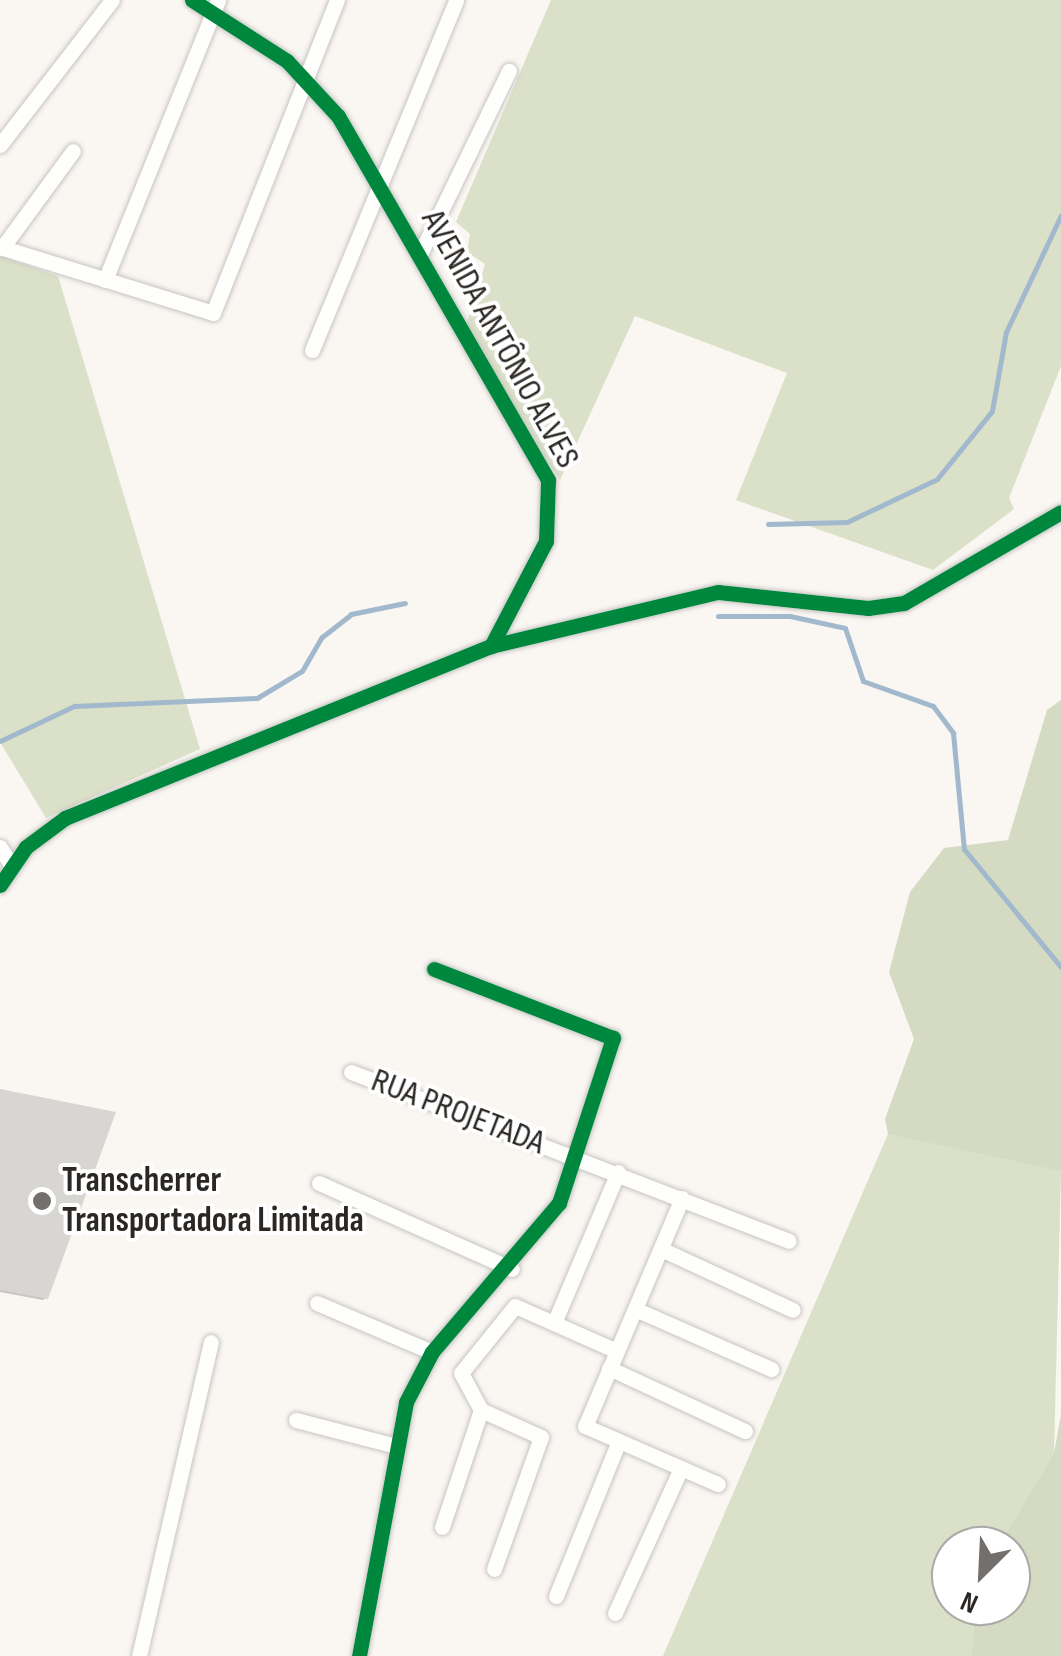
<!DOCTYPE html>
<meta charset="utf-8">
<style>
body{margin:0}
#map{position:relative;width:1061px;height:1656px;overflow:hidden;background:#faf6f2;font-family:"Sofia Sans Condensed",sans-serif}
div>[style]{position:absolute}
.green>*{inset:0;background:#dbe0c8}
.forest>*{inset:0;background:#d5dac2}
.shadow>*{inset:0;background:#0003}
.stream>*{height:5px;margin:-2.5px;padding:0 2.5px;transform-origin:2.5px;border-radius:2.5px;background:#a2b9cd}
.building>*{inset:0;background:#d8d6d2}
.roads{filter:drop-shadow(0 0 2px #c7c4c2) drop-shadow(0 0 2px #c7c4c2)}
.minor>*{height:15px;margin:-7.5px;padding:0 7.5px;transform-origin:7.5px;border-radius:7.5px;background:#fefefd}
.cycleway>*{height:15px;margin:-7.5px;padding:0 7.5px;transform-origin:7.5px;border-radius:7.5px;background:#00873e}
.dots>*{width:28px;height:28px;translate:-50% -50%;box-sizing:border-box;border:5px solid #fff;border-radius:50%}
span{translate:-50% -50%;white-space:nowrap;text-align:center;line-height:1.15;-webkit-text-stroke:8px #fff;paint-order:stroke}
.street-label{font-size:35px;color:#2a2724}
.poi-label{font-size:35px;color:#2a2724;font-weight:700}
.left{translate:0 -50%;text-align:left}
.north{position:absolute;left:931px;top:1526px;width:100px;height:100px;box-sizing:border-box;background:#fff;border:2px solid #aaa9a7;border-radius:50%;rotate:204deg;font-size:28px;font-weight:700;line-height:40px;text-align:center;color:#2a2724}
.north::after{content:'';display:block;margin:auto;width:35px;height:45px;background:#736f6c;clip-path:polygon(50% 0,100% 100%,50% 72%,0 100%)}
</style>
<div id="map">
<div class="green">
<i style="clip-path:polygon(551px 0,1061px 0,1061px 366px,1009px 498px,1014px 509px,933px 570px,736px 500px,787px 373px,635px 316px,560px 480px,462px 339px,485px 264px,467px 252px,470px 234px,456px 222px)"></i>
<i style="clip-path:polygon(0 256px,58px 276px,200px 749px,46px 818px,0 742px)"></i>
<i style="clip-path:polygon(900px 1129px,1061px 1171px,1054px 1453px,998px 1546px,951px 1546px,951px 1606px,976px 1606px,971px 1656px,663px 1656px,888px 1134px)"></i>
</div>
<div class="forest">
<i style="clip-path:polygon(1061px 700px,1061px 1171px,888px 1134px,885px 1119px,914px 1039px,889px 972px,910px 892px,944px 848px,1008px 840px,1047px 710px)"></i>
<i style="clip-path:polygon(1061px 1414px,1061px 1656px,971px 1656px,976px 1606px,1011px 1606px,1011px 1546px,998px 1546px,1054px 1453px)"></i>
</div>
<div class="shadow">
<i style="clip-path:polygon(0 1092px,46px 1298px,43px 1300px,0 1292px)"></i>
</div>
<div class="stream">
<i style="left:768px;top:524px;width:79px;rotate:-1.5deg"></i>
<i style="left:847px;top:522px;width:100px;rotate:-25.5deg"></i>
<i style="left:937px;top:479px;width:87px;rotate:-51deg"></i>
<i style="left:992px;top:411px;width:80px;rotate:-80deg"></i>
<i style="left:1006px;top:332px;width:129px;rotate:-64.8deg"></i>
<i style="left:718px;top:616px;width:72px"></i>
<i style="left:790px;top:616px;width:56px;rotate:12.3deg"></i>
<i style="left:845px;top:628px;width:56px;rotate:71.2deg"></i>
<i style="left:863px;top:681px;width:74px;rotate:19.7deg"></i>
<i style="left:933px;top:706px;width:34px;rotate:53deg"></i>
<i style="left:953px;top:733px;width:117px;rotate:84.6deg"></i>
<i style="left:964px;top:849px;width:153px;rotate:50.6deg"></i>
<i style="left:0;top:741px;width:82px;rotate:-25.3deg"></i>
<i style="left:74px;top:706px;width:183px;rotate:-2.5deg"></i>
<i style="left:257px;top:698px;width:52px;rotate:-31deg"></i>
<i style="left:302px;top:671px;width:39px;rotate:-60deg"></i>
<i style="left:322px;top:637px;width:37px;rotate:-38deg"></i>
<i style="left:351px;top:614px;width:55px;rotate:-11.5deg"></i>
</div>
<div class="building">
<i style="clip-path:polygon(0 1089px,116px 1112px,48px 1299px,0 1290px)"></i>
</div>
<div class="roads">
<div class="minor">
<i style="left:192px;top:0;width:113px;rotate:32.7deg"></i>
<i style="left:287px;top:61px;width:75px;rotate:47.2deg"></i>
<i style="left:338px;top:116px;width:420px;rotate:60deg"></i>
<i style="left:548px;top:480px;width:61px;rotate:91.9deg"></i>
<i style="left:546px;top:541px;width:119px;rotate:117.6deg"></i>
<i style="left:0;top:145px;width:183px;rotate:-52.3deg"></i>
<i style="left:0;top:247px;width:223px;rotate:17.2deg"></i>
<i style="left:213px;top:313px;width:337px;rotate:-68.4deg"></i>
<i style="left:2px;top:248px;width:120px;rotate:-53.8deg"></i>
<i style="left:419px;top:256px;width:206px;rotate:-64.1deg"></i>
<i style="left:105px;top:280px;width:302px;rotate:-68deg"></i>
<i style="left:312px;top:350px;width:378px;rotate:-67.6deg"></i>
<i style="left:0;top:847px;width:23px;rotate:59deg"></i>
<i style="left:0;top:885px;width:46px;rotate:-55.6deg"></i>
<i style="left:26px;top:847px;width:49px;rotate:-36.6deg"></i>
<i style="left:65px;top:818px;width:459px;rotate:-22deg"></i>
<i style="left:491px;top:646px;width:233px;rotate:-13.4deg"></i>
<i style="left:718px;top:592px;width:151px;rotate:6.1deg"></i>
<i style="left:868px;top:608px;width:36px;rotate:-8deg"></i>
<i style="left:904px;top:603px;width:181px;rotate:-30.1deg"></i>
<i style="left:351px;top:1072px;width:469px;rotate:21.1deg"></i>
<i style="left:319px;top:1183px;width:211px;rotate:24deg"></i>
<i style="left:682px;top:1198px;width:248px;rotate:113deg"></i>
<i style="left:585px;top:1426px;width:145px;rotate:23.6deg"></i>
<i style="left:661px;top:1249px;width:145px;rotate:24.8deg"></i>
<i style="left:317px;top:1303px;width:125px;rotate:23.1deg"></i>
<i style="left:635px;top:1309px;width:149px;rotate:23.8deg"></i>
<i style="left:554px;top:1323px;width:164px;rotate:-67deg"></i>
<i style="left:609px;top:1368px;width:150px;rotate:24.9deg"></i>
<i style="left:481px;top:1410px;width:42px;rotate:-118.4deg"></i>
<i style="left:461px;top:1373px;width:86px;rotate:-51.1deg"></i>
<i style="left:515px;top:1306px;width:111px;rotate:23.8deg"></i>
<i style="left:296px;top:1420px;width:100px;rotate:14.5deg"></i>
<i style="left:442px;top:1527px;width:123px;rotate:-71.6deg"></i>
<i style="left:481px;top:1410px;width:66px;rotate:24.2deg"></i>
<i style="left:541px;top:1437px;width:140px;rotate:109.6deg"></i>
<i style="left:556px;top:1596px;width:167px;rotate:-67.9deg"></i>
<i style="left:615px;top:1613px;width:159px;rotate:-65.5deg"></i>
<i style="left:139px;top:1656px;width:322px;rotate:-77.1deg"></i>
<i style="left:359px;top:1656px;width:258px;rotate:-79.5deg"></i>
<i style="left:406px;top:1402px;width:56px;rotate:-62.5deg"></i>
<i style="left:432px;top:1352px;width:196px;rotate:-49.6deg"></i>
<i style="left:559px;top:1203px;width:174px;rotate:-71.9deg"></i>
<i style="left:613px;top:1038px;width:192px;rotate:-158.9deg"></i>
</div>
</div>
<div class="cycleway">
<i style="left:192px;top:0;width:113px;rotate:32.7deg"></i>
<i style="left:287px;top:61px;width:75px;rotate:47.2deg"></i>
<i style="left:338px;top:116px;width:420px;rotate:60deg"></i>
<i style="left:548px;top:480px;width:61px;rotate:91.9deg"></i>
<i style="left:546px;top:541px;width:119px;rotate:117.6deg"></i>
<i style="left:0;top:885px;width:46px;rotate:-55.6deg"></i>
<i style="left:26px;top:847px;width:49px;rotate:-36.6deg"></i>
<i style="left:65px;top:818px;width:459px;rotate:-22deg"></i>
<i style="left:491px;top:646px;width:233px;rotate:-13.4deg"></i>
<i style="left:718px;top:592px;width:151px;rotate:6.1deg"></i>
<i style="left:868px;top:608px;width:36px;rotate:-8deg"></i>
<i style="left:904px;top:603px;width:181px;rotate:-30.1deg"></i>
<i style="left:359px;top:1656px;width:258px;rotate:-79.5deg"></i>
<i style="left:406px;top:1402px;width:56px;rotate:-62.5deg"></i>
<i style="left:432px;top:1352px;width:196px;rotate:-49.6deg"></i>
<i style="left:559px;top:1203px;width:174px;rotate:-71.9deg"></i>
<i style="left:613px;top:1038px;width:192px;rotate:-158.9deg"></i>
</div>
<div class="dots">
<i style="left:42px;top:1201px;background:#736f6c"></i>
</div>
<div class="street-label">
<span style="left:500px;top:339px;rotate:61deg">AVENIDA ANTÔNIO ALVES</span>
<span style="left:458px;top:1112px;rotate:21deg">RUA PROJETADA</span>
</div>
<div class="poi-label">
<span class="left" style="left:62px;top:1201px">Transcherrer<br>Transportadora Limitada</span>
</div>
<div class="north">N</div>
</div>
